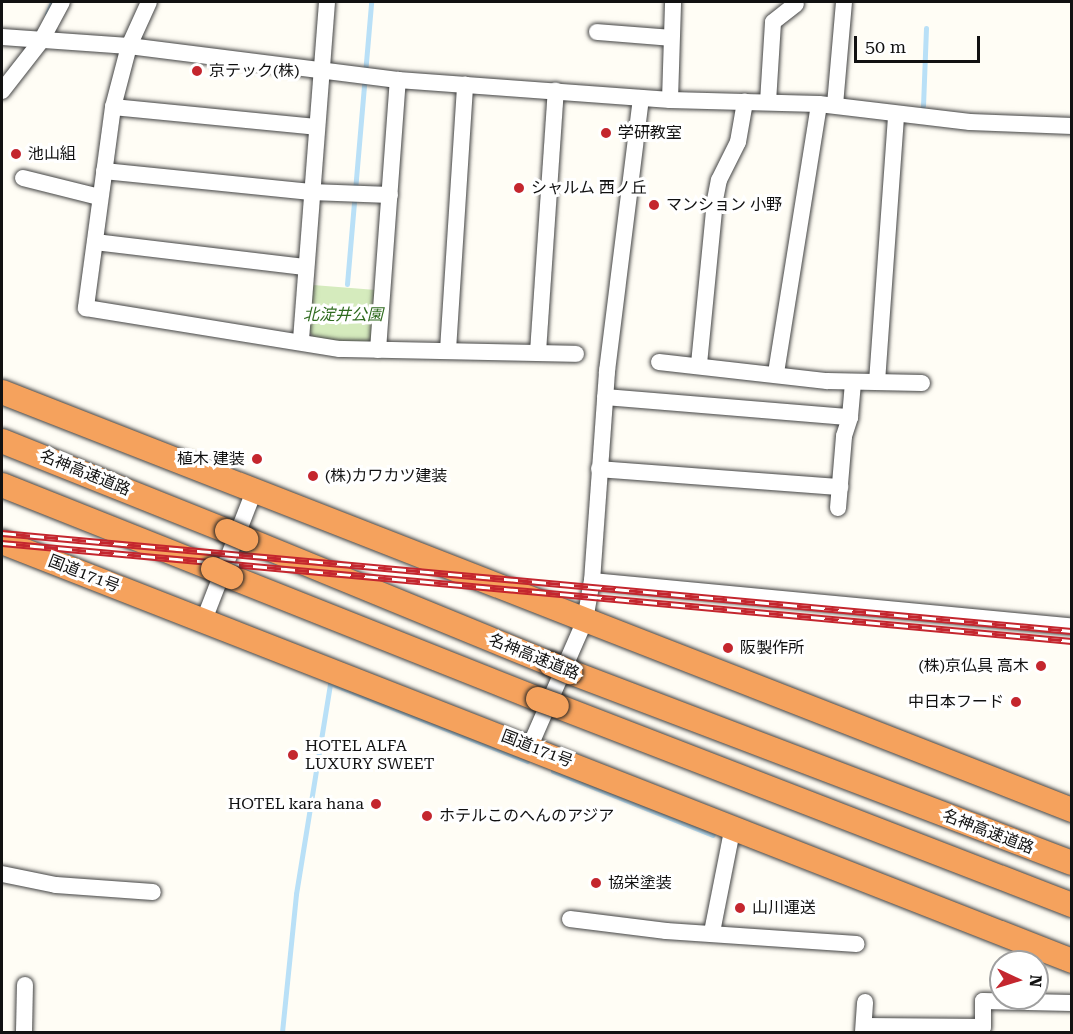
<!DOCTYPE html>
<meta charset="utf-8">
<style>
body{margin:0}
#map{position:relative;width:1073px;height:1034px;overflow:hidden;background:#fffdf5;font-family:"Roboto Serif","Noto Sans JP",serif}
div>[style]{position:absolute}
.green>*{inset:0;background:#d5ebbd}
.stream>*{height:5px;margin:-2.5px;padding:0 2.5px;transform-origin:2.5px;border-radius:2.5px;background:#b9e0f7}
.roads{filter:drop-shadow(0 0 2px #444) drop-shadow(0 0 2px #444)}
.minor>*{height:16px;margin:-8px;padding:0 8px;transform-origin:8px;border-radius:8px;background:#fff}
.highway>*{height:24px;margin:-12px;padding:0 12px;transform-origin:12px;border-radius:12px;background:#f5a25d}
.rail>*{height:7px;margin-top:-3.5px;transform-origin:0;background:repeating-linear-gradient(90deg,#fff 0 14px,#c4262e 0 28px);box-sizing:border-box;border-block:2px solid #c4262e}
.bridges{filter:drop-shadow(0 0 2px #222) drop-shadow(0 0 2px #222)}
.highway-bridge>*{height:24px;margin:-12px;padding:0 12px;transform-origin:12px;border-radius:12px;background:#f5a25d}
.dots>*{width:16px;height:16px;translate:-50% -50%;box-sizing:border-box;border:3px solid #fff;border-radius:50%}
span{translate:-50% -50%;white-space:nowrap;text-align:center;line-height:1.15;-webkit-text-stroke:6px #fff;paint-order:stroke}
.poi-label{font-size:16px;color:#111}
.left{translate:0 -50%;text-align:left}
.right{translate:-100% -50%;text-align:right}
.park-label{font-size:16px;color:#2f6b1f;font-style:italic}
.street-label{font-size:16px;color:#111}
.frame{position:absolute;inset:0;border:3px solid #111;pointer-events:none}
.north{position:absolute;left:989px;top:950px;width:60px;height:60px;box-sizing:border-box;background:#fff;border:2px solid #a0a0a0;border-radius:50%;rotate:94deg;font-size:16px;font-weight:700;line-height:24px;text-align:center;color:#111}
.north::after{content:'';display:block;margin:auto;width:21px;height:27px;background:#c4262e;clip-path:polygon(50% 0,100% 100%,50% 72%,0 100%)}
.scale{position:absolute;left:854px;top:36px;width:126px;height:27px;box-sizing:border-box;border:3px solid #111;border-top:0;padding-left:8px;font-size:18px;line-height:21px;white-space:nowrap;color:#111;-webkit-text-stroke:4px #fff;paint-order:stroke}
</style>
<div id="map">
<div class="green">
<i style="clip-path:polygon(313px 285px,376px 290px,372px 346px,316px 341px,309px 331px)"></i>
</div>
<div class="stream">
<i style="left:47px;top:14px;width:13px;rotate:-67deg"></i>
<i style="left:923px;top:106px;width:78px;rotate:-87.8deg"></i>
<i style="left:347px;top:284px;width:283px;rotate:-85.1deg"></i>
<i style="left:553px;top:771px;width:172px;rotate:21.8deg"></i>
<i style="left:282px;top:1032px;width:139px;rotate:-84.2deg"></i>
<i style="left:296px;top:894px;width:214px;rotate:-80.8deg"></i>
<i style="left:330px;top:683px;width:212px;rotate:21.6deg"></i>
</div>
<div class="roads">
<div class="minor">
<i style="left:149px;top:2px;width:48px;rotate:114.4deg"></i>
<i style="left:129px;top:46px;width:63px;rotate:104.7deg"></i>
<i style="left:113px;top:107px;width:203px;rotate:97.7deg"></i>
<i style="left:86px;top:308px;width:257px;rotate:9.2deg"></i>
<i style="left:340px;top:349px;width:236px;rotate:1.2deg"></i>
<i style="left:597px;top:32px;width:74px;rotate:4.6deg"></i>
<i style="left:2px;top:37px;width:127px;rotate:4.1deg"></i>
<i style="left:129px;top:46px;width:271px;rotate:7.2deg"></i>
<i style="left:398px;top:80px;width:273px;rotate:4.2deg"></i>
<i style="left:670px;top:100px;width:149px;rotate:1.5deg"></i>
<i style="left:819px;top:104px;width:152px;rotate:6.8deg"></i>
<i style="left:970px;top:122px;width:102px;rotate:2.2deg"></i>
<i style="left:2px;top:91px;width:63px;rotate:-52deg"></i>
<i style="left:41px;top:41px;width:44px;rotate:-61.7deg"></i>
<i style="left:670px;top:100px;width:98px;rotate:-88.2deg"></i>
<i style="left:768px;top:102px;width:80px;rotate:-86.4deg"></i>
<i style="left:773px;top:22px;width:29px;rotate:-38deg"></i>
<i style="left:835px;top:105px;width:103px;rotate:-85deg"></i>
<i style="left:113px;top:107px;width:204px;rotate:5.6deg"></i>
<i style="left:104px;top:171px;width:208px;rotate:5.8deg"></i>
<i style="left:311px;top:192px;width:79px;rotate:2.2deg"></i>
<i style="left:23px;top:178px;width:78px;rotate:14deg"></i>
<i style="left:95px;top:242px;width:211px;rotate:6.8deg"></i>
<i style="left:301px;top:340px;width:339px;rotate:-85.6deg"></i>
<i style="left:378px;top:350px;width:271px;rotate:-85.8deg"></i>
<i style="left:448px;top:350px;width:266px;rotate:-86.3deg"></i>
<i style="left:538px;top:352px;width:262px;rotate:-86.1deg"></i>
<i style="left:659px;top:362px;width:169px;rotate:6.5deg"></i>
<i style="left:827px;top:381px;width:95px;rotate:1.2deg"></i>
<i style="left:699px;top:364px;width:165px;rotate:-84.4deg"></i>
<i style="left:715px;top:200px;width:20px;rotate:-79deg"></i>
<i style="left:719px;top:180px;width:42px;rotate:-63.4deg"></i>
<i style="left:738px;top:142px;width:41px;rotate:-80.1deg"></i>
<i style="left:776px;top:373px;width:272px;rotate:-80.9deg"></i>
<i style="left:877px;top:382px;width:268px;rotate:-85.9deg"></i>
<i style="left:605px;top:397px;width:246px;rotate:4.7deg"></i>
<i style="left:850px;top:417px;width:35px;rotate:-85deg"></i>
<i style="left:599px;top:469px;width:242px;rotate:4.3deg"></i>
<i style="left:838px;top:508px;width:72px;rotate:-85.2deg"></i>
<i style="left:844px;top:436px;width:20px;rotate:-72deg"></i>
<i style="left:592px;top:581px;width:211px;rotate:-85.9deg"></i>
<i style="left:607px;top:371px;width:275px;rotate:-82.9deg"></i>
<i style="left:204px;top:620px;width:138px;rotate:-68.8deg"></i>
<i style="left:530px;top:746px;width:137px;rotate:-66.4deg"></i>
<i style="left:585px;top:620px;width:40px;rotate:-80deg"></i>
<i style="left:592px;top:581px;width:482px;rotate:5.4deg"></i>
<i style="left:2px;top:874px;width:55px;rotate:11.5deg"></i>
<i style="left:56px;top:885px;width:97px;rotate:4.1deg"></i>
<i style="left:570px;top:919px;width:97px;rotate:7.1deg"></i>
<i style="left:666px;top:931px;width:191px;rotate:3.9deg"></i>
<i style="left:712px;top:932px;width:108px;rotate:-78.8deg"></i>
<i style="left:864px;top:1026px;width:119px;rotate:0.5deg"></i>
<i style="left:983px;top:1027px;width:26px;rotate:-90deg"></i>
<i style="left:983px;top:1001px;width:89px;rotate:1.3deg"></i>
<i style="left:24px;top:1032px;width:47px;rotate:-88.8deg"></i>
<i style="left:863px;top:1032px;width:30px;rotate:-86deg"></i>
</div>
<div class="highway">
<i style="left:2px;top:392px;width:1149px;rotate:21.34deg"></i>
<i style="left:2px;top:441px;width:242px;rotate:21.8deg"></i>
<i style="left:2px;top:485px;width:227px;rotate:21.7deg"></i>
<i style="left:246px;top:539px;width:330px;rotate:22.3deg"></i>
<i style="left:2px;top:542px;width:1149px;rotate:21.38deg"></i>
<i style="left:231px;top:577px;width:330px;rotate:21.7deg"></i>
<i style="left:570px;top:672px;width:537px;rotate:20.83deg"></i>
<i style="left:557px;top:706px;width:552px;rotate:21.13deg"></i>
</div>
</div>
<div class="rail">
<i style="left:2px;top:533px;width:1074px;rotate:5.23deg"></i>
<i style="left:2px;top:543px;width:1074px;rotate:5.23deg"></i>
</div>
<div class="bridges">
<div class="highway-bridge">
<i style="left:227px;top:531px;width:21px;rotate:23deg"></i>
<i style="left:213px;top:569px;width:20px;rotate:24deg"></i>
<i style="left:551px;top:664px;width:21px;rotate:23deg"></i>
<i style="left:538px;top:699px;width:20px;rotate:20deg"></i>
</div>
</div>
<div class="dots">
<i style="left:197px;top:71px;background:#c4262e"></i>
<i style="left:606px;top:133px;background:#c4262e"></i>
<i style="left:16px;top:154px;background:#c4262e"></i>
<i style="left:519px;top:188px;background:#c4262e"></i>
<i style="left:654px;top:205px;background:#c4262e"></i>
<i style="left:257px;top:459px;background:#c4262e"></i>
<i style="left:313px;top:476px;background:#c4262e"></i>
<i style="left:728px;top:648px;background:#c4262e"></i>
<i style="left:1041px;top:666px;background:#c4262e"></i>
<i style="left:1016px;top:702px;background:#c4262e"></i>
<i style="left:293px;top:755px;background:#c4262e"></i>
<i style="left:376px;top:804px;background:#c4262e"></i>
<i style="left:427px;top:816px;background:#c4262e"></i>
<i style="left:596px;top:883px;background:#c4262e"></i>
<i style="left:740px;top:908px;background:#c4262e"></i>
</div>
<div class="poi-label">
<span class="left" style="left:209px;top:71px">京テック(株)</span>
<span class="left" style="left:618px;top:133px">学研教室</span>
<span class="left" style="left:28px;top:154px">池山組</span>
<span class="left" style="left:531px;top:188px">シャルム 西ノ丘</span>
<span class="left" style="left:666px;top:205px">マンション 小野</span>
<span class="right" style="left:245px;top:459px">植木 建装</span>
<span class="left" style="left:325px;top:476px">(株)カワカツ建装</span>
<span class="left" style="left:740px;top:648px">阪製作所</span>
<span class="right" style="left:1029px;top:666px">(株)京仏具 高木</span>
<span class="right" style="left:1004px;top:702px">中日本フード</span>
<span class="left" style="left:305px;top:755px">HOTEL ALFA<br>LUXURY SWEET</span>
<span class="right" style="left:364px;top:804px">HOTEL kara hana</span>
<span class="left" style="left:439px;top:816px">ホテルこのへんのアジア</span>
<span class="left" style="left:608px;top:883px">協栄塗装</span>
<span class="left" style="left:752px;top:908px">山川運送</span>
</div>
<div class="park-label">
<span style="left:343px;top:315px">北淀井公園</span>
</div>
<div class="street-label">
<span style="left:85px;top:473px;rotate:22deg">名神高速道路</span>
<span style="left:84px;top:574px;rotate:21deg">国道171号</span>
<span style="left:534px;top:657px;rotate:22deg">名神高速道路</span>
<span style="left:537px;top:749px;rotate:21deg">国道171号</span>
<span style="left:988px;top:832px;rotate:21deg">名神高速道路</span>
</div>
<div class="frame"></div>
<div class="north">N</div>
<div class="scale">50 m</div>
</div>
